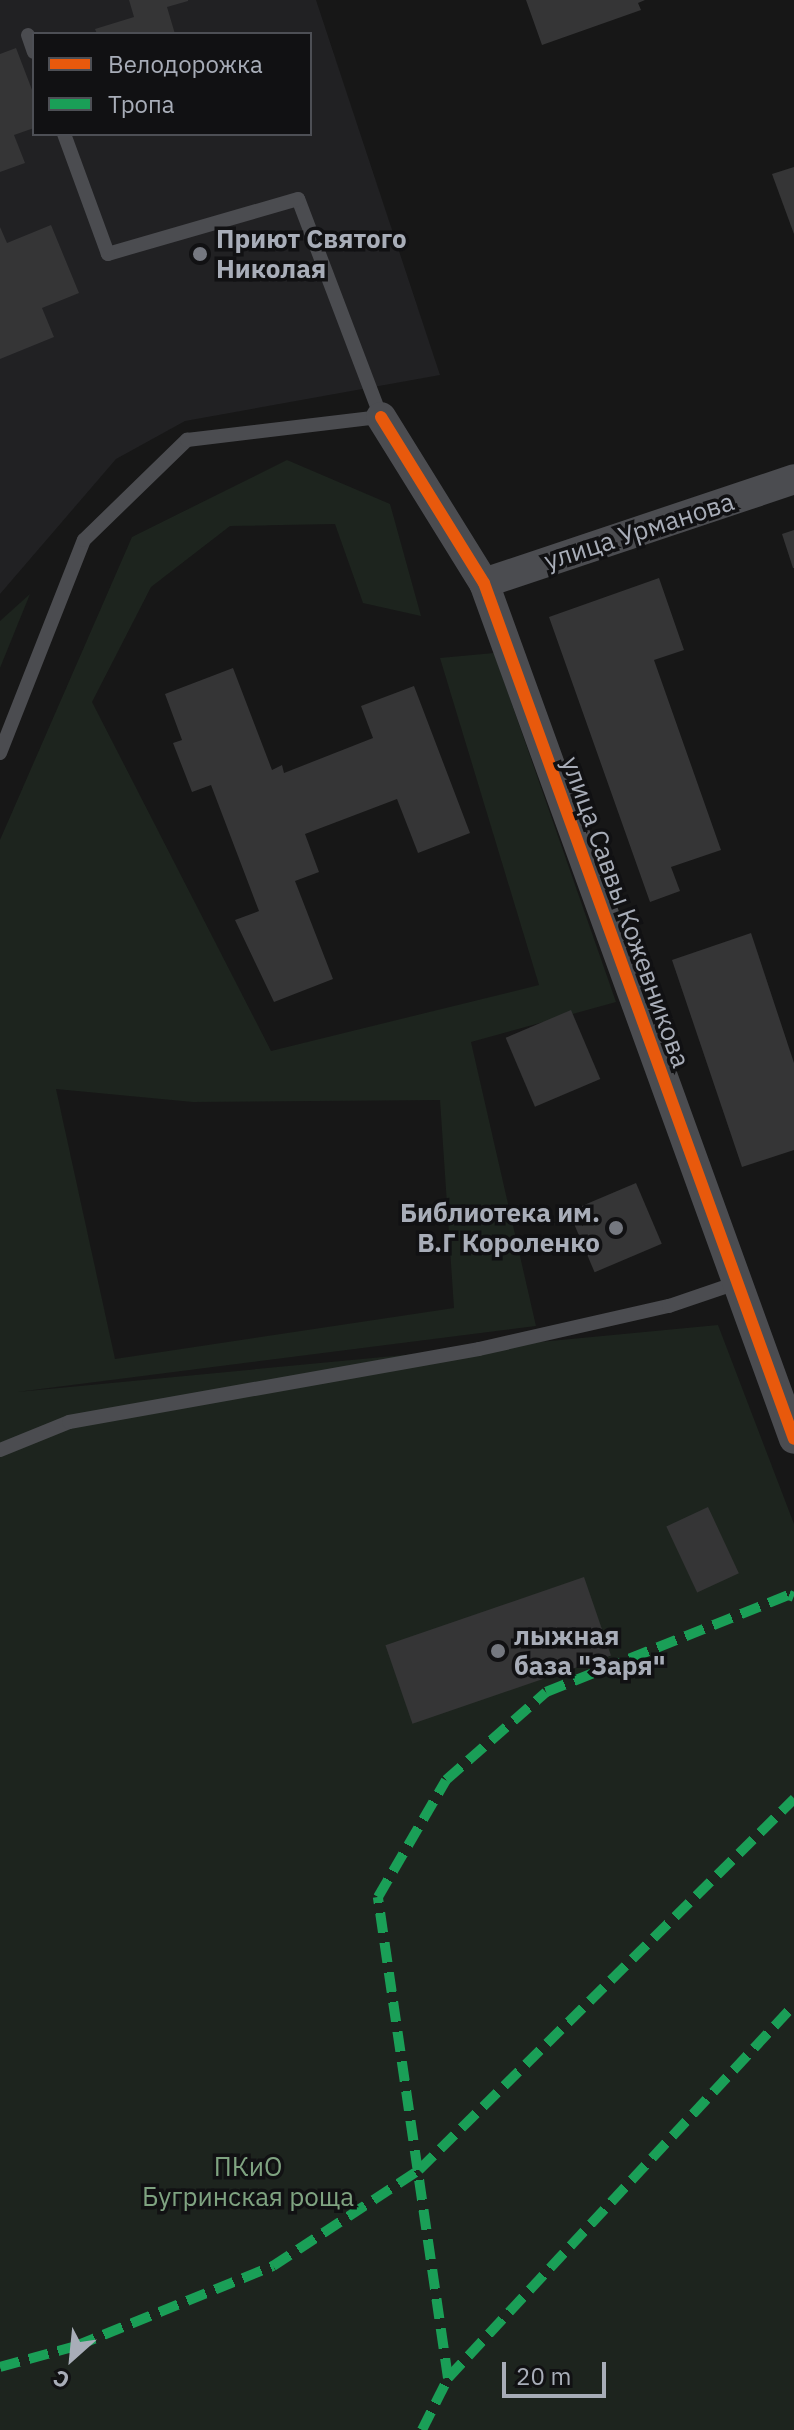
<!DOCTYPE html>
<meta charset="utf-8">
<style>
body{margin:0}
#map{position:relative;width:794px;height:2430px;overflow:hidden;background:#171717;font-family:"IBM Plex Sans",sans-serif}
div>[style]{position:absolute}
.built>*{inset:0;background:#212123}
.green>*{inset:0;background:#1d241e}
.building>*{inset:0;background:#353536;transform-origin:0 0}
.service>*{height:14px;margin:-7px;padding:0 7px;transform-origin:7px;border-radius:7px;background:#4b4c50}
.minor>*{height:30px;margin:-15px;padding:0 15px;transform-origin:15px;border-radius:15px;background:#4b4c50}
.quiet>*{height:10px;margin-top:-5px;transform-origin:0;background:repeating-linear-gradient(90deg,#1a9f57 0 20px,transparent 0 30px)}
.cycleway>*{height:12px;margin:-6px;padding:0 6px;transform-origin:6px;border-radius:6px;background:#e8590c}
.dots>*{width:22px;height:22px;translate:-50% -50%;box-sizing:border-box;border:4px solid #111113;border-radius:50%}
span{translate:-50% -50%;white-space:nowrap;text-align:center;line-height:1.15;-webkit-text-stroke:7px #111113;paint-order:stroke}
.poi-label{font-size:26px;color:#a8adb8;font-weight:700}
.left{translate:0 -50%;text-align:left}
.right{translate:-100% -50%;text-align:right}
.street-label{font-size:26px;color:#a8adb8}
.park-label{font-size:26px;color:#7fa381}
.legend{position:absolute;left:32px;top:32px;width:280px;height:104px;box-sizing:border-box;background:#111113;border:2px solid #4d4f55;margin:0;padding:10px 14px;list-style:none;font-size:24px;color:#a8adb8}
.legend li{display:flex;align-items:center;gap:16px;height:40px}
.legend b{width:40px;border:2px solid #4d4f55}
.north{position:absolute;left:32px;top:2318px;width:80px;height:80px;-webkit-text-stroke:6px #111113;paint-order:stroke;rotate:207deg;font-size:22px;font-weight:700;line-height:32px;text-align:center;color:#a8adb8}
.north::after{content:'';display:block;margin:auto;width:28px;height:36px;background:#a8adb8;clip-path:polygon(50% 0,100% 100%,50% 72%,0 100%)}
.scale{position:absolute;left:502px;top:2362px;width:104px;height:36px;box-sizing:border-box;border:4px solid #a8adb8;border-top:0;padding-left:10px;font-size:24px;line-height:28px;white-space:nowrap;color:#a8adb8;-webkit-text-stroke:6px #111113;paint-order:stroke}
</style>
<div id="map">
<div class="built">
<i style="clip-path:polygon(evenodd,0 0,316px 0,440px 375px,185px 421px,116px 459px,0 594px,0 0,34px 34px,310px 34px,310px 134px,34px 134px,34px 34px)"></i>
</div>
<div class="green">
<i style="clip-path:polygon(evenodd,287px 460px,390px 504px,421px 616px,363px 603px,335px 524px,230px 526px,151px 587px,92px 702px,271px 1051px,539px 985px,440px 658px,494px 653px,616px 1002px,471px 1042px,536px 1326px,17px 1392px,718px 1325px,794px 1524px,794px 2430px,0 2430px,0 840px,132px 537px,287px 460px,56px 1089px,193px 1102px,440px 1100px,454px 1308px,115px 1359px,56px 1089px)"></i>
<i style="clip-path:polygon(30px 594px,0 668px,0 621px)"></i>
</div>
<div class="building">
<i style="clip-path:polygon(129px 0,188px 0,188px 1px,167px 7px,175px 34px,97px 34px,95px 29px,134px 17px)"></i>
<i style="clip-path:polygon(526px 0,645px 0,638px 3px,641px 10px,542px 45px)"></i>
<i style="clip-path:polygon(16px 48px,34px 95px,34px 128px,14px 135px,25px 163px,0 172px,0 54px)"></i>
<i style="clip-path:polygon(794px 167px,794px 234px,772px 174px)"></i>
<i style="clip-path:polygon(51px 225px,79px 293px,42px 308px,54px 337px,0 359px,0 227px,7px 243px)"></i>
<i style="clip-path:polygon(794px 530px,794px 568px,793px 568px,782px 534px)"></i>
<i style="clip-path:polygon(659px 578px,684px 650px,654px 660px,721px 850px,671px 867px,680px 891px,650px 902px,549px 617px)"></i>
<i style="clip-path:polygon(233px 668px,272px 770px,282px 765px,284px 773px,373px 738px,361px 706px,414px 686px,470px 833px,418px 853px,397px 799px,305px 834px,319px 872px,295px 881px,333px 979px,274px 1002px,235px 920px,259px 911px,211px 785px,192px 792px,173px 743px,182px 740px,165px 694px)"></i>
<i style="clip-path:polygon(751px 933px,794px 1063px,794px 1150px,742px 1167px,672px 960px)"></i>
<i style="left:571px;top:1010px;width:75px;height:71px;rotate:67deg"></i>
<i style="left:636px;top:1183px;width:66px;height:73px;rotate:67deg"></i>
<i style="left:708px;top:1507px;width:73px;height:46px;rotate:65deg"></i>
<i style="left:584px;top:1577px;width:83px;height:210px;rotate:71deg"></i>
</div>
<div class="service">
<i style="left:28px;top:35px;width:18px;rotate:71deg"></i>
<i style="left:0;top:753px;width:229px;rotate:-68.5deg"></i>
<i style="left:84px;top:540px;width:144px;rotate:-44.2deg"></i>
<i style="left:187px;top:440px;width:195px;rotate:-6.8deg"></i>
<i style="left:381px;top:417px;width:233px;rotate:-110.8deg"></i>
<i style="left:298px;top:199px;width:198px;rotate:163.9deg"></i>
<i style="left:108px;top:254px;width:128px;rotate:-110.1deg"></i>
<i style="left:0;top:1450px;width:74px;rotate:-22.1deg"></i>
<i style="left:69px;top:1422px;width:416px;rotate:-10.1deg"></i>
<i style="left:479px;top:1349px;width:195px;rotate:-12.8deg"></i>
<i style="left:669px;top:1306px;width:74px;rotate:-18.9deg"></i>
</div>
<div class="minor">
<i style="left:381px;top:417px;width:195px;rotate:58.2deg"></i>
<i style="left:484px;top:583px;width:910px;rotate:70.09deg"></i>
<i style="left:484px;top:583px;width:327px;rotate:-18.5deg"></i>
</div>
<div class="quiet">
<i style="left:0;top:2367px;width:79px;rotate:-15.4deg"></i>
<i style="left:76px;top:2346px;width:213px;rotate:-22.1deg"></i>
<i style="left:273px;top:2266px;width:175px;rotate:-33.3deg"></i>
<i style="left:419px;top:2170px;width:528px;rotate:-44.69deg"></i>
<i style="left:448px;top:2378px;width:509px;rotate:-47.15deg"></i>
<i style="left:422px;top:2430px;width:58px;rotate:-63.4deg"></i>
<i style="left:448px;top:2378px;width:486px;rotate:-98.3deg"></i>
<i style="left:378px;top:1897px;width:135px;rotate:-59.8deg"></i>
<i style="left:446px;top:1780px;width:133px;rotate:-41.3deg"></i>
<i style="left:546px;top:1692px;width:262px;rotate:-21.8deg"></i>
<i style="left:789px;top:1595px;width:5px;rotate:22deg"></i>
</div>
<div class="cycleway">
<i style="left:381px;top:417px;width:195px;rotate:58.2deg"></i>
<i style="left:484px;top:583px;width:910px;rotate:70.09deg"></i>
</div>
<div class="dots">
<i style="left:200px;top:254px;background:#757880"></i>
<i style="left:616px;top:1228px;background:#757880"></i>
<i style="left:498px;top:1651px;background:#757880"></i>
</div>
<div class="poi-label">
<span class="left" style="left:216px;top:254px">Приют Святого<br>Николая</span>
<span class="right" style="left:600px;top:1228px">Библиотека им.<br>В.Г Короленко</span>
<span class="left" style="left:514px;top:1651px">лыжная<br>база "Заря"</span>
</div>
<div class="street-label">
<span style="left:639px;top:531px;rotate:-18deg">улица Урманова</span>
<span style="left:626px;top:912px;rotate:70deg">улица Саввы Кожевникова</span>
</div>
<div class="park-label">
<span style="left:248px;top:2182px">ПКиО<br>Бугринская роща</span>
</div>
<ul class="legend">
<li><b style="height:10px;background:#e8590c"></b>Велодорожка</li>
<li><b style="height:10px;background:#1a9f57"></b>Тропа</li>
</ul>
<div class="north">С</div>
<div class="scale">20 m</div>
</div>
